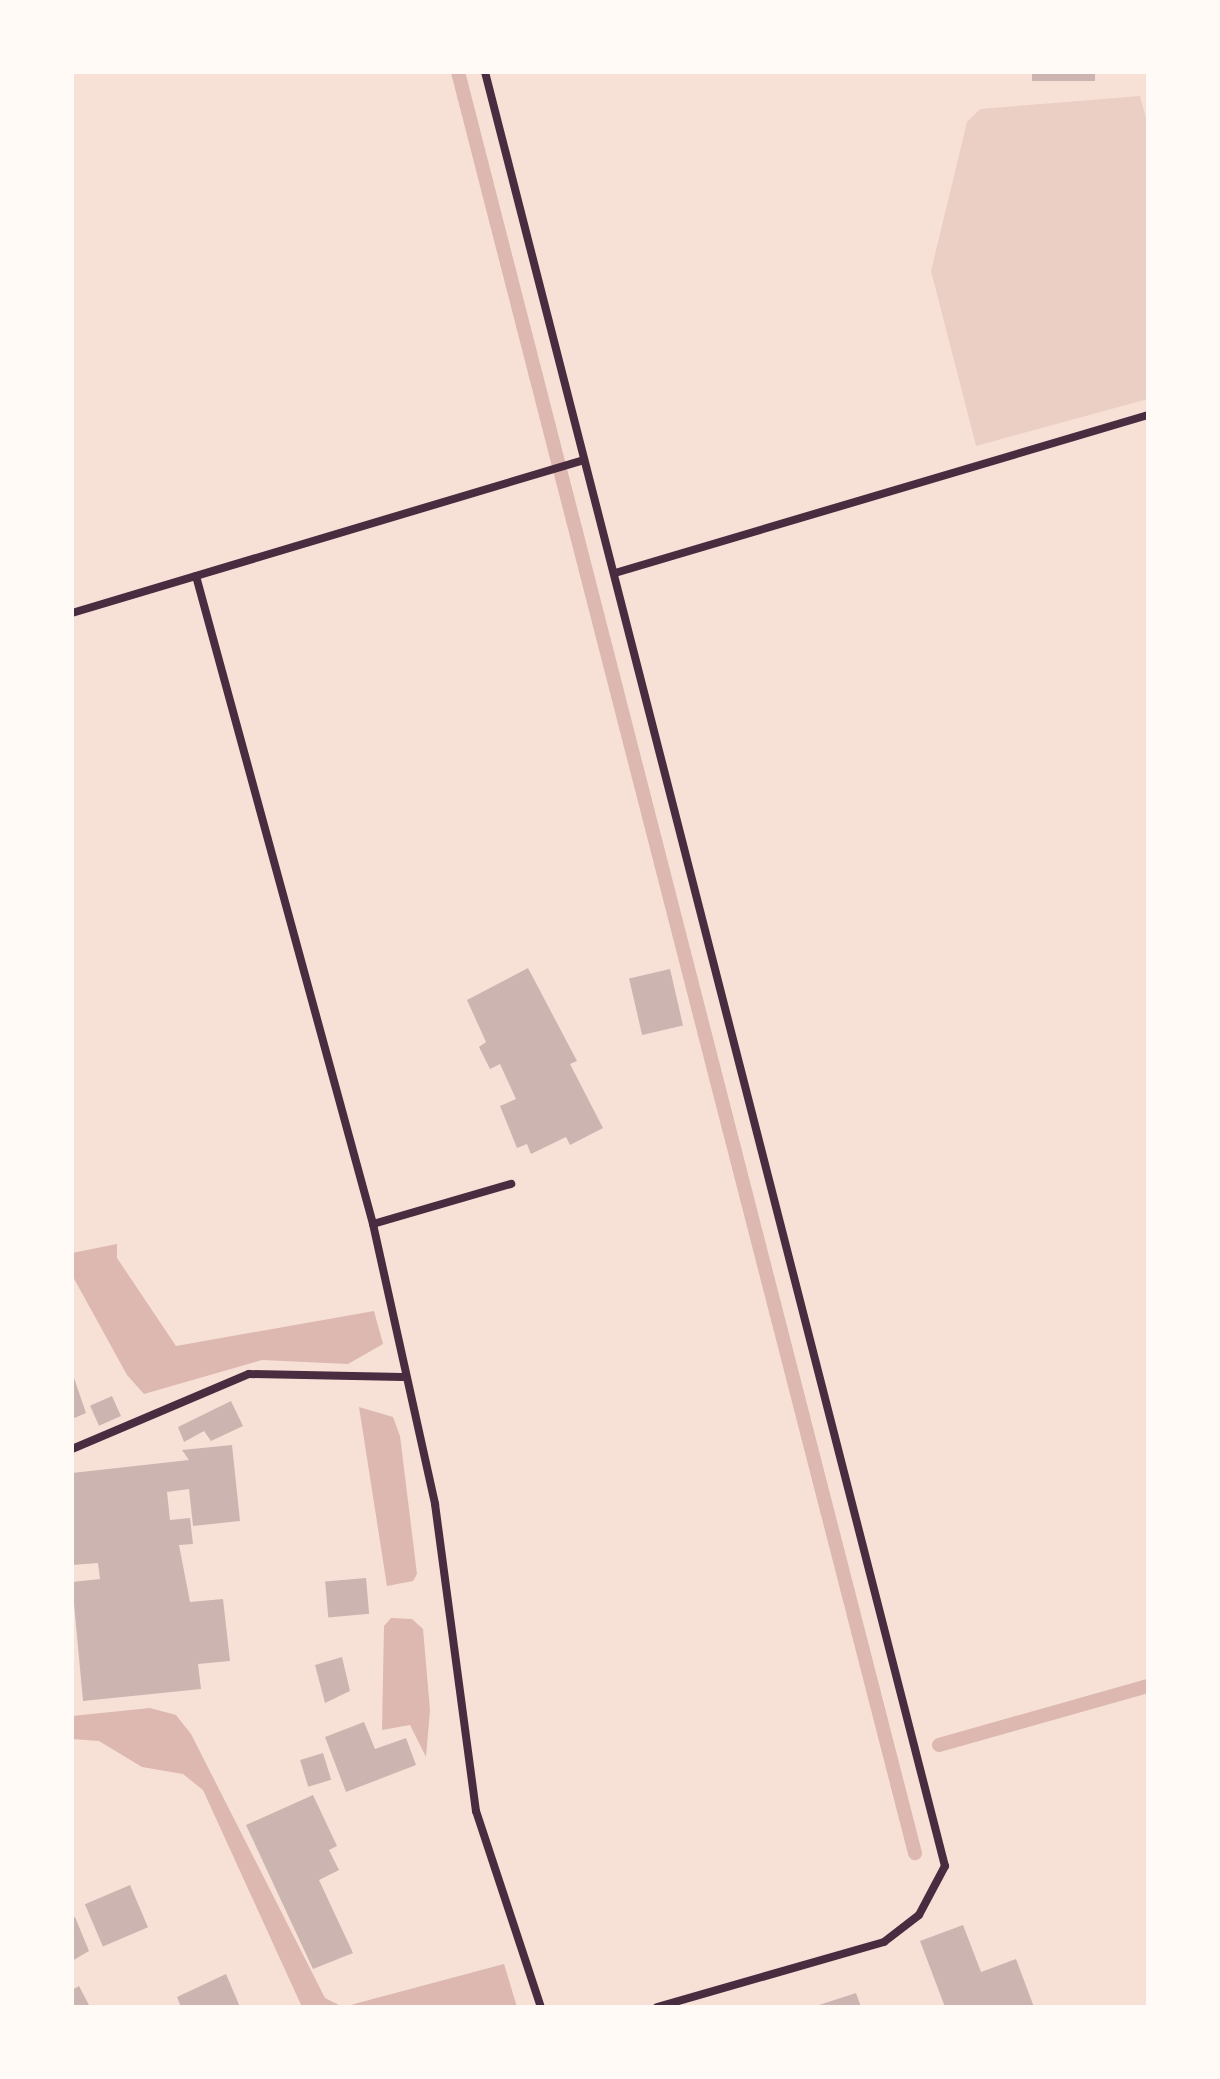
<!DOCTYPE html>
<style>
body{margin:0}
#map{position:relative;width:1220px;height:2079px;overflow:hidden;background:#f7e1d7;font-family:Roboto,sans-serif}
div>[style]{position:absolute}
.green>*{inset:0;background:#ebcfc5}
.water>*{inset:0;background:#dcb8b0}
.stream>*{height:14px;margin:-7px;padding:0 7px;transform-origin:7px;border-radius:7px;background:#dcb8b0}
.building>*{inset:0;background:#ccb4b1;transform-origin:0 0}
.minor>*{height:8px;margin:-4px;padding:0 4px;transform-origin:4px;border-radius:4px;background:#4a2c40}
span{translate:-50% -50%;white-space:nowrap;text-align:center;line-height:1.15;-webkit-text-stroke:7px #fffaf5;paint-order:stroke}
.frame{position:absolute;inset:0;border:74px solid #fffaf5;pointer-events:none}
</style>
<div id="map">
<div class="green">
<i style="clip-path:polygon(1140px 96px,1148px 125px,1148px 399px,976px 446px,931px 271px,967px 122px,980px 109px)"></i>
</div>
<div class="water">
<i style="clip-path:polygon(117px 1244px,117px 1258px,176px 1346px,374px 1311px,383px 1344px,348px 1364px,262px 1360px,144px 1394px,127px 1375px,72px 1275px,72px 1253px)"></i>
<i style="clip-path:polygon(359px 1407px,393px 1417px,400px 1436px,417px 1574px,413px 1581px,387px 1586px)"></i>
<i style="clip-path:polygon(391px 1618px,412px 1619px,423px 1629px,430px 1710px,426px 1757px,410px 1725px,382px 1730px,384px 1626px)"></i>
<i style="clip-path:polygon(150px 1708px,176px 1715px,191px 1734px,325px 1998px,343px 2007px,302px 2007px,203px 1790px,183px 1774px,142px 1767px,99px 1741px,72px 1739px,72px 1716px)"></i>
<i style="clip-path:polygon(504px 1964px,517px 2007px,346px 2007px,354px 2004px)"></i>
</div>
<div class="stream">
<i style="left:458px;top:72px;width:1839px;rotate:75.61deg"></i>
<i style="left:939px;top:1745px;width:217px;rotate:-15.8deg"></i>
</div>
<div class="building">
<i style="left:1032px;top:72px;width:63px;height:9px"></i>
<i style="clip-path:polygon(528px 968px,577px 1061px,570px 1064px,603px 1128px,570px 1145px,566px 1137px,531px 1154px,527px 1144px,517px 1148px,500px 1106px,516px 1099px,500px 1064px,490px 1069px,479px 1047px,486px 1042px,467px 1000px)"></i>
<i style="left:670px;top:969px;width:58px;height:42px;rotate:77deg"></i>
<i style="clip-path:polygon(72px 1372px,86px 1413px,72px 1419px)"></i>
<i style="left:112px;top:1396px;width:22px;height:24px;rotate:66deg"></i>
<i style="clip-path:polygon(231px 1401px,243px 1426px,211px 1441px,204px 1431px,184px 1442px,178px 1427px)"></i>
<i style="clip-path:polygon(232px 1445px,240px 1521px,193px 1526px,189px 1489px,167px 1492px,170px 1520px,190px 1518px,193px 1544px,179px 1545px,190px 1602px,223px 1599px,230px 1661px,198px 1664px,201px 1689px,83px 1701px,72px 1582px,100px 1579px,98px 1563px,72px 1565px,72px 1473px,189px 1460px,182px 1450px)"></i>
<i style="left:366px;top:1578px;width:36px;height:41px;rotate:85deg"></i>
<i style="clip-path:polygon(342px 1657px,350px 1691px,325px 1703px,315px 1665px)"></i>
<i style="clip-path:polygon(364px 1722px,375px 1749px,406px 1738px,416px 1765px,346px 1792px,325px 1737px)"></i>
<i style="left:323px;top:1753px;width:28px;height:24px;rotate:73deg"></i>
<i style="clip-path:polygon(313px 1795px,337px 1846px,329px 1850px,339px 1870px,319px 1880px,353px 1953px,313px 1969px,246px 1825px)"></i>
<i style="left:130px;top:1885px;width:46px;height:49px;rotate:67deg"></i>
<i style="clip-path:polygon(75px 1917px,89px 1951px,72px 1961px,72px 1919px)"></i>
<i style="clip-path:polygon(963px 1925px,981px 1972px,1016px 1959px,1034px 2007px,945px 2007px,920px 1941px)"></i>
<i style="clip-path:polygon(226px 1974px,240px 2007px,181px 2007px,177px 1997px)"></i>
<i style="clip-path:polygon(79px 1986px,90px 2007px,72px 2007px,72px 1990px)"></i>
<i style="clip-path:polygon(856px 1993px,861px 2007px,817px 2007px,816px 2006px)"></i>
</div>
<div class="minor">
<i style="left:485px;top:72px;width:1852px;rotate:75.62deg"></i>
<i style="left:945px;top:1866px;width:55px;rotate:118deg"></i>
<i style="left:919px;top:1915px;width:44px;rotate:142.4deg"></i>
<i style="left:884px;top:1942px;width:236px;rotate:164deg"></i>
<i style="left:615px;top:573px;width:556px;rotate:-16.51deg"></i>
<i style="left:196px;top:576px;width:672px;rotate:74.72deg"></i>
<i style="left:373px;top:1224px;width:287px;rotate:77.5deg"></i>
<i style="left:435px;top:1504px;width:310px;rotate:82.4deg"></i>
<i style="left:476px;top:1811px;width:206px;rotate:71.7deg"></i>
<i style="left:72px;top:613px;width:534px;rotate:-16.64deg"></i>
<i style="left:373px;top:1224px;width:144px;rotate:-16.2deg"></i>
<i style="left:72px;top:1449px;width:192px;rotate:-23deg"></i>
<i style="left:249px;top:1374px;width:154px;rotate:1.1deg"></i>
</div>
<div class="frame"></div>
</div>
